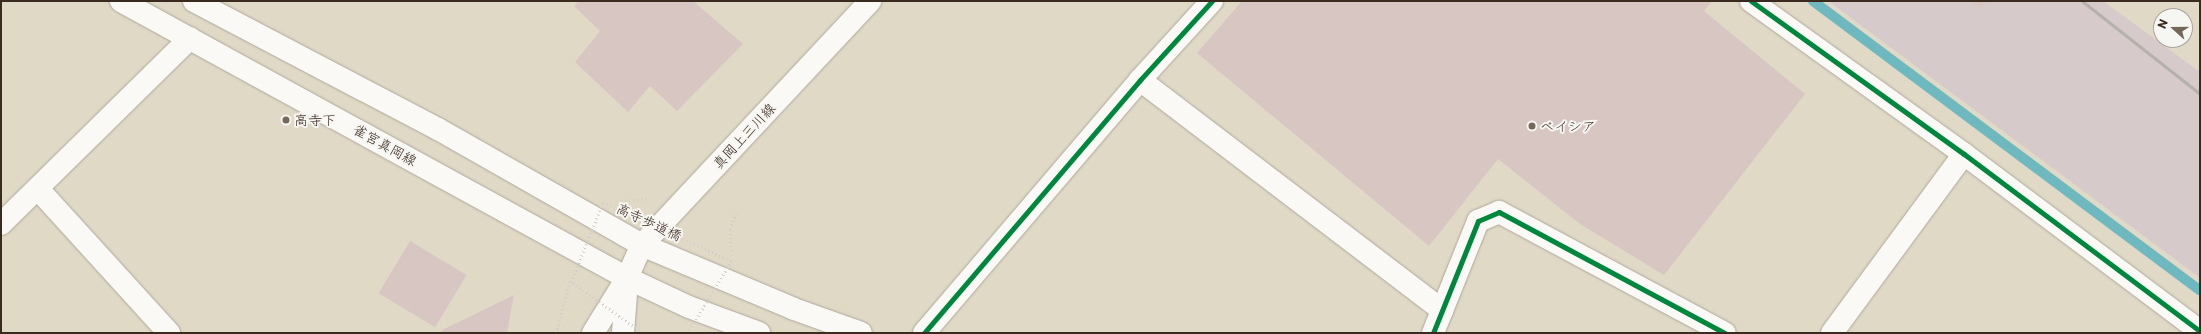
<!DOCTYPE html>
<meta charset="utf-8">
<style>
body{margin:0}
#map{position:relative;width:2201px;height:334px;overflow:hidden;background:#e0d9c6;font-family:"Playpen Sans","Klee One",sans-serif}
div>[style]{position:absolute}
.industrial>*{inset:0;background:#d7cacb}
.stream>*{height:10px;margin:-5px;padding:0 5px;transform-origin:5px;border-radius:5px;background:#6eb8bf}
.building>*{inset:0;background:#d8c6c3;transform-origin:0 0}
.path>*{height:2.5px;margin-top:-1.25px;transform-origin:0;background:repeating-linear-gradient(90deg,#d1cec9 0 1px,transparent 0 4px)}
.roads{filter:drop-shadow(0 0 1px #aea99b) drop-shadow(0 0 1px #aea99b)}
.minor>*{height:22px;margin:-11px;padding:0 11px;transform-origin:11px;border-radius:11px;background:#faf9f6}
.major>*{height:22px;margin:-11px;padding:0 11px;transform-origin:11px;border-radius:11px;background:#faf9f6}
.rail>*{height:3px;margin:-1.5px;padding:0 1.5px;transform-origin:1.5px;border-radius:1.5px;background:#b5b2ad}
.path-bridge>*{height:2.5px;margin-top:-1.25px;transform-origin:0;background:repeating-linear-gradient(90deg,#d1cec9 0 1px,transparent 0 4px)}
.cycleway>*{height:5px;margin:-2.5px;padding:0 2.5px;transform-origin:2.5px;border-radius:2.5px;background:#00873e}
.dots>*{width:11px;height:11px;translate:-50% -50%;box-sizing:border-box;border:2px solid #f6f6f2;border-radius:50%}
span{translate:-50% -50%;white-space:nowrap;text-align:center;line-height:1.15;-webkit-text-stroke:4px #f6f6f2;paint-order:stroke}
.poi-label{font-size:14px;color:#3b2a1e}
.left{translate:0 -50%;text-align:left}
.street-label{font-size:14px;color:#3b2a1e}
.frame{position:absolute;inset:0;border:2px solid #3b2a1e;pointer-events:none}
.north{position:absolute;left:2153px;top:8px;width:40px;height:40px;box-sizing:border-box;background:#f6f6f2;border:1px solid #aba49d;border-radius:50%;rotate:291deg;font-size:11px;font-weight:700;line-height:16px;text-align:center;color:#3b2a1e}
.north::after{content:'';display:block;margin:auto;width:14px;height:18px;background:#756759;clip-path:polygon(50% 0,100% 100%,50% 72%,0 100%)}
</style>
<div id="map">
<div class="industrial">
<i style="clip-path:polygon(1832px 1px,2103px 1px,2200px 72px,2200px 278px,1831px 3px)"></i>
</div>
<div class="stream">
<i style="left:1813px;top:1px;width:483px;rotate:36.8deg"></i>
</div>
<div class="building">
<i style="clip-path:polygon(579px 1px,693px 1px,743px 44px,677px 111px,650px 86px,628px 112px,575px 62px,600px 31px,574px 6px)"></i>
<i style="clip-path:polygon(1242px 1px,1712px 1px,1704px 11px,1805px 94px,1664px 275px,1580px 224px,1498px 159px,1429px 246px,1197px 53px)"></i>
<i style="clip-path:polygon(1969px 1px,1987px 1px,1981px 9px)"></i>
<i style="left:410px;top:241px;width:66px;height:61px;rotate:31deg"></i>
<i style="clip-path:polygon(514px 295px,507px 333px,442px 333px,442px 330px)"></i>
</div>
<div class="path">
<i style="left:621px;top:201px;width:25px;rotate:-5deg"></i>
<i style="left:731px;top:251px;width:22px;rotate:-93deg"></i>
<i style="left:730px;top:229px;width:19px;rotate:-69deg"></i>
<i style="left:556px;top:333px;width:55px;rotate:-75.2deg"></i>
</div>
<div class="roads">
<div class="minor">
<i style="left:1751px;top:1px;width:262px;rotate:35.7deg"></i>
<i style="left:1964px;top:154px;width:295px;rotate:36.9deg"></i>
<i style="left:1140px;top:80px;width:380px;rotate:37.3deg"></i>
<i style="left:38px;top:189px;width:195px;rotate:47.7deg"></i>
<i style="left:1px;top:224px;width:265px;rotate:-44.5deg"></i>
<i style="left:642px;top:245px;width:165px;rotate:22.8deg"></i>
<i style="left:794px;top:309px;width:71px;rotate:19.7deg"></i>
<i style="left:627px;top:278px;width:68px;rotate:25.1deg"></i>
<i style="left:689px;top:307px;width:75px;rotate:20.4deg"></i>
<i style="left:924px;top:333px;width:333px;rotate:-49.5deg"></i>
<i style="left:1140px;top:80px;width:107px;rotate:-47.7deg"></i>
<i style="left:1433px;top:333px;width:121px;rotate:-68.1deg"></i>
<i style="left:1478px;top:221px;width:23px;rotate:-23deg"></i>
<i style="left:1499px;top:212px;width:256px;rotate:28.2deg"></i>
<i style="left:1832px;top:333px;width:222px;rotate:-53.6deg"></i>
</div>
<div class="major">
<i style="left:121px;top:1px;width:577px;rotate:28.7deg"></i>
<i style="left:194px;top:1px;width:276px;rotate:27.7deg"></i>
<i style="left:438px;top:129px;width:235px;rotate:29.6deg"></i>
<i style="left:593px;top:333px;width:65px;rotate:-58.3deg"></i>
<i style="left:627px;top:278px;width:36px;rotate:-66deg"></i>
<i style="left:642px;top:245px;width:334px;rotate:-46.9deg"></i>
<i style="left:623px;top:333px;width:52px;rotate:-85.6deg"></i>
</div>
</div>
<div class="rail">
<i style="left:2082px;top:1px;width:150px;rotate:38.2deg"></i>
</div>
<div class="path-bridge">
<i style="left:642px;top:333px;width:87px;rotate:-144.3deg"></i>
<i style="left:571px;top:282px;width:86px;rotate:-68.2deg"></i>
<i style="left:603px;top:202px;width:142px;rotate:24.6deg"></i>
<i style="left:732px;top:261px;width:84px;rotate:121.4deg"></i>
</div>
<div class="cycleway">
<i style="left:1751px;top:1px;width:262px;rotate:35.7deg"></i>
<i style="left:1964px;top:154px;width:295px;rotate:36.9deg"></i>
<i style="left:924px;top:333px;width:333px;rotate:-49.5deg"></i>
<i style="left:1140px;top:80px;width:107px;rotate:-47.7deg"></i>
<i style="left:1433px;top:333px;width:121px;rotate:-68.1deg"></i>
<i style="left:1478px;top:221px;width:23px;rotate:-23deg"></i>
<i style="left:1499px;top:212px;width:256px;rotate:28.2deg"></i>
</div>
<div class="dots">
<i style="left:286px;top:120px;background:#756759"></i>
<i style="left:1532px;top:126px;background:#756759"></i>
</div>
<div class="poi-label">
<span class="left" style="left:294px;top:120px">高寺下</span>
<span class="left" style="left:1540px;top:126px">ベイシア</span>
</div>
<div class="street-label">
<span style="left:744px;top:136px;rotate:-47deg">真岡上三川線</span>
<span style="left:385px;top:145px;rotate:29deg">雀宮真岡線</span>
<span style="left:649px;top:222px;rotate:25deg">高寺歩道橋</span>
</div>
<div class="frame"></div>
<div class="north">N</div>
</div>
